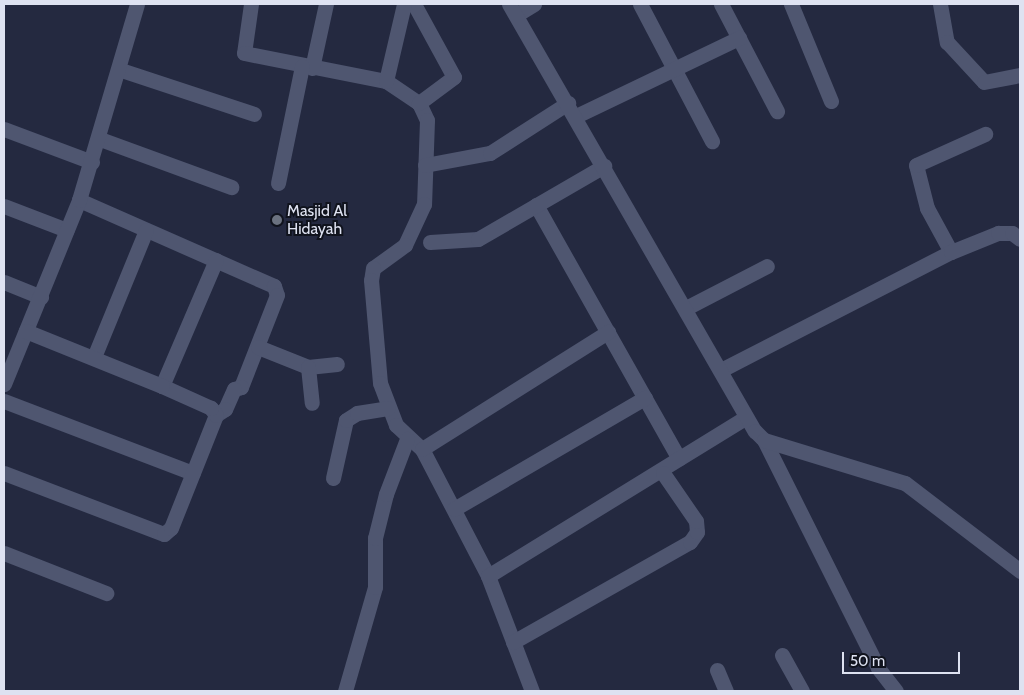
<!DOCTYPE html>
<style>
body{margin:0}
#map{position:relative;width:1024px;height:695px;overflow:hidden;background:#242940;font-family:Cabin,sans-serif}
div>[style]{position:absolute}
.street>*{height:15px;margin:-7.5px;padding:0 7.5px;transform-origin:7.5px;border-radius:7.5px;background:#4f5670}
.secondary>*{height:15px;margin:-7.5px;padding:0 7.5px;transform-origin:7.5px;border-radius:7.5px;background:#4f5670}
.dots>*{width:14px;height:14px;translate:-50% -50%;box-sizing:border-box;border:2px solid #10131d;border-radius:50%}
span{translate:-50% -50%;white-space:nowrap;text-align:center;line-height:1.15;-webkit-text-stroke:4px #10131d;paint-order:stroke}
.poi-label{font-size:16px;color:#dee2f1}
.left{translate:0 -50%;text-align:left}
.frame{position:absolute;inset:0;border:5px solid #dee2f1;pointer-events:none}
.scale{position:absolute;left:842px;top:652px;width:118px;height:22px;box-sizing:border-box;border:2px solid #dee2f1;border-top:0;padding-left:6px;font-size:15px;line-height:18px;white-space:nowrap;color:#dee2f1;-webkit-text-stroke:4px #10131d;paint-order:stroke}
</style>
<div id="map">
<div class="street">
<i style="left:251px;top:4px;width:49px;rotate:98.1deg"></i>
<i style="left:244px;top:53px;width:145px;rotate:11.2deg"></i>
<i style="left:386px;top:81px;width:40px;rotate:34deg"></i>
<i style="left:419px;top:103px;width:19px;rotate:65deg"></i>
<i style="left:427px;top:120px;width:84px;rotate:92deg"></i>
<i style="left:424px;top:204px;width:45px;rotate:114.9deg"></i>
<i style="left:405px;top:245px;width:39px;rotate:144deg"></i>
<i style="left:373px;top:268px;width:12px;rotate:99deg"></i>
<i style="left:371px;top:280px;width:103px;rotate:85deg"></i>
<i style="left:380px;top:383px;width:45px;rotate:69.1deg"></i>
<i style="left:396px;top:425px;width:35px;rotate:43deg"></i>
<i style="left:422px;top:449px;width:143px;rotate:62.5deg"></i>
<i style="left:488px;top:576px;width:123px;rotate:69.1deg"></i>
<i style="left:414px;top:4px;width:83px;rotate:61.3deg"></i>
<i style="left:454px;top:77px;width:44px;rotate:143.4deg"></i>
<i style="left:640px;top:4px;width:155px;rotate:62.3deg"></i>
<i style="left:721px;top:4px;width:121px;rotate:62.4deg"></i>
<i style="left:791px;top:4px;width:105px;rotate:67.6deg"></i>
<i style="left:940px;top:4px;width:39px;rotate:80deg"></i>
<i style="left:947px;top:42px;width:54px;rotate:47.2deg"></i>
<i style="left:984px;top:82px;width:37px;rotate:-11deg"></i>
<i style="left:516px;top:15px;width:21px;rotate:-31deg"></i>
<i style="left:312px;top:68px;width:66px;rotate:-77.7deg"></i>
<i style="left:121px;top:70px;width:140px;rotate:18.3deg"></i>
<i style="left:386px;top:81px;width:79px;rotate:-76.8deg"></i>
<i style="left:576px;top:116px;width:181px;rotate:-25.6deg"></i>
<i style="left:4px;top:129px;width:94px;rotate:20.6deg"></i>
<i style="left:100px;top:139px;width:140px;rotate:20.1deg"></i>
<i style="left:425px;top:165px;width:66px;rotate:-10.5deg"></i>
<i style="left:490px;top:153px;width:93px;rotate:-32.7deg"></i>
<i style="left:278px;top:183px;width:119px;rotate:-78.4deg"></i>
<i style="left:79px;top:200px;width:213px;rotate:23.8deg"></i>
<i style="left:274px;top:286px;width:9px;rotate:72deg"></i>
<i style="left:277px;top:295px;width:99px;rotate:111.4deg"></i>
<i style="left:241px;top:387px;width:7px;rotate:164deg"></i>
<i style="left:234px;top:389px;width:22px;rotate:114deg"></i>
<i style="left:225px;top:409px;width:11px;rotate:146deg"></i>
<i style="left:536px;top:205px;width:291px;rotate:60.6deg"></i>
<i style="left:4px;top:206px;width:67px;rotate:20.9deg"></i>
<i style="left:430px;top:242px;width:48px;rotate:-3.6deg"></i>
<i style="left:478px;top:239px;width:146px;rotate:-30.1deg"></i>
<i style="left:951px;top:252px;width:50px;rotate:-118.6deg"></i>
<i style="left:927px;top:208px;width:44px;rotate:-104.3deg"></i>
<i style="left:916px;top:165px;width:76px;rotate:-24.2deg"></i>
<i style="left:4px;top:282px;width:40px;rotate:22deg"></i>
<i style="left:686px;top:308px;width:91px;rotate:-27.4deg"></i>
<i style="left:258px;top:347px;width:54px;rotate:21.8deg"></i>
<i style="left:308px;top:367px;width:29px;rotate:-6deg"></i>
<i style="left:94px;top:357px;width:137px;rotate:-67.7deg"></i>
<i style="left:308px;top:367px;width:36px;rotate:84deg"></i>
<i style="left:721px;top:370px;width:259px;rotate:-27.2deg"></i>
<i style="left:951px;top:252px;width:51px;rotate:-22deg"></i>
<i style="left:998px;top:233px;width:14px"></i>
<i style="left:1012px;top:233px;width:10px;rotate:37deg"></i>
<i style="left:4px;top:384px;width:199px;rotate:-67.8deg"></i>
<i style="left:79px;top:200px;width:204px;rotate:-73.5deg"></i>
<i style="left:162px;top:386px;width:137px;rotate:-66.8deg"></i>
<i style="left:4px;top:401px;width:202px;rotate:20.9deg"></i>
<i style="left:764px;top:440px;width:255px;rotate:63.4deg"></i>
<i style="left:878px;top:668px;width:29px;rotate:52deg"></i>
<i style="left:422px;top:449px;width:220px;rotate:-32.2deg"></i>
<i style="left:4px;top:473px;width:171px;rotate:20.9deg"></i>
<i style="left:164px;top:534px;width:9px;rotate:-41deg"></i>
<i style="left:171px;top:528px;width:122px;rotate:-68.3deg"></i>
<i style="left:216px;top:415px;width:9px;rotate:-126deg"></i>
<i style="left:211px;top:408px;width:54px;rotate:-155.8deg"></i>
<i style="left:162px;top:386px;width:147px;rotate:-158deg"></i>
<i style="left:333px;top:478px;width:59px;rotate:-77.4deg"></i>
<i style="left:346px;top:420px;width:13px;rotate:-32deg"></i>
<i style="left:357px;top:413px;width:31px;rotate:-9deg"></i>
<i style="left:454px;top:509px;width:221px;rotate:-30.2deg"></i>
<i style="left:4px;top:553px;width:110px;rotate:21.4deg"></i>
<i style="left:488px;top:576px;width:302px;rotate:-31.6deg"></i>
<i style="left:513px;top:642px;width:203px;rotate:-29.5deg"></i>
<i style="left:690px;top:542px;width:12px;rotate:-55deg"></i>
<i style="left:697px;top:532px;width:11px;rotate:-95deg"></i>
<i style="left:696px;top:521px;width:58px;rotate:-124.5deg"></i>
<i style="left:782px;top:655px;width:41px;rotate:60.9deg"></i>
<i style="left:717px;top:670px;width:23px;rotate:67deg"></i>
<i style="left:345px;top:691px;width:108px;rotate:-73.9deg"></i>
<i style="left:375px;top:587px;width:49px;rotate:-90deg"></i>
<i style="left:375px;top:538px;width:45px;rotate:-76deg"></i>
<i style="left:386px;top:494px;width:59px;rotate:-69.1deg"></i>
</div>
<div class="secondary">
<i style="left:509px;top:4px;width:493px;rotate:60.1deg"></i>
<i style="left:755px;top:431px;width:13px;rotate:45deg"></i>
<i style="left:764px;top:440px;width:147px;rotate:17deg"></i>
<i style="left:905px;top:483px;width:145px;rotate:37.4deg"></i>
</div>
<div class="dots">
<i style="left:277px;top:220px;background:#6b7280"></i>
</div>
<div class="poi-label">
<span class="left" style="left:287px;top:220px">Masjid Al<br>Hidayah</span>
</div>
<div class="frame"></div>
<div class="scale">50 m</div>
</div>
